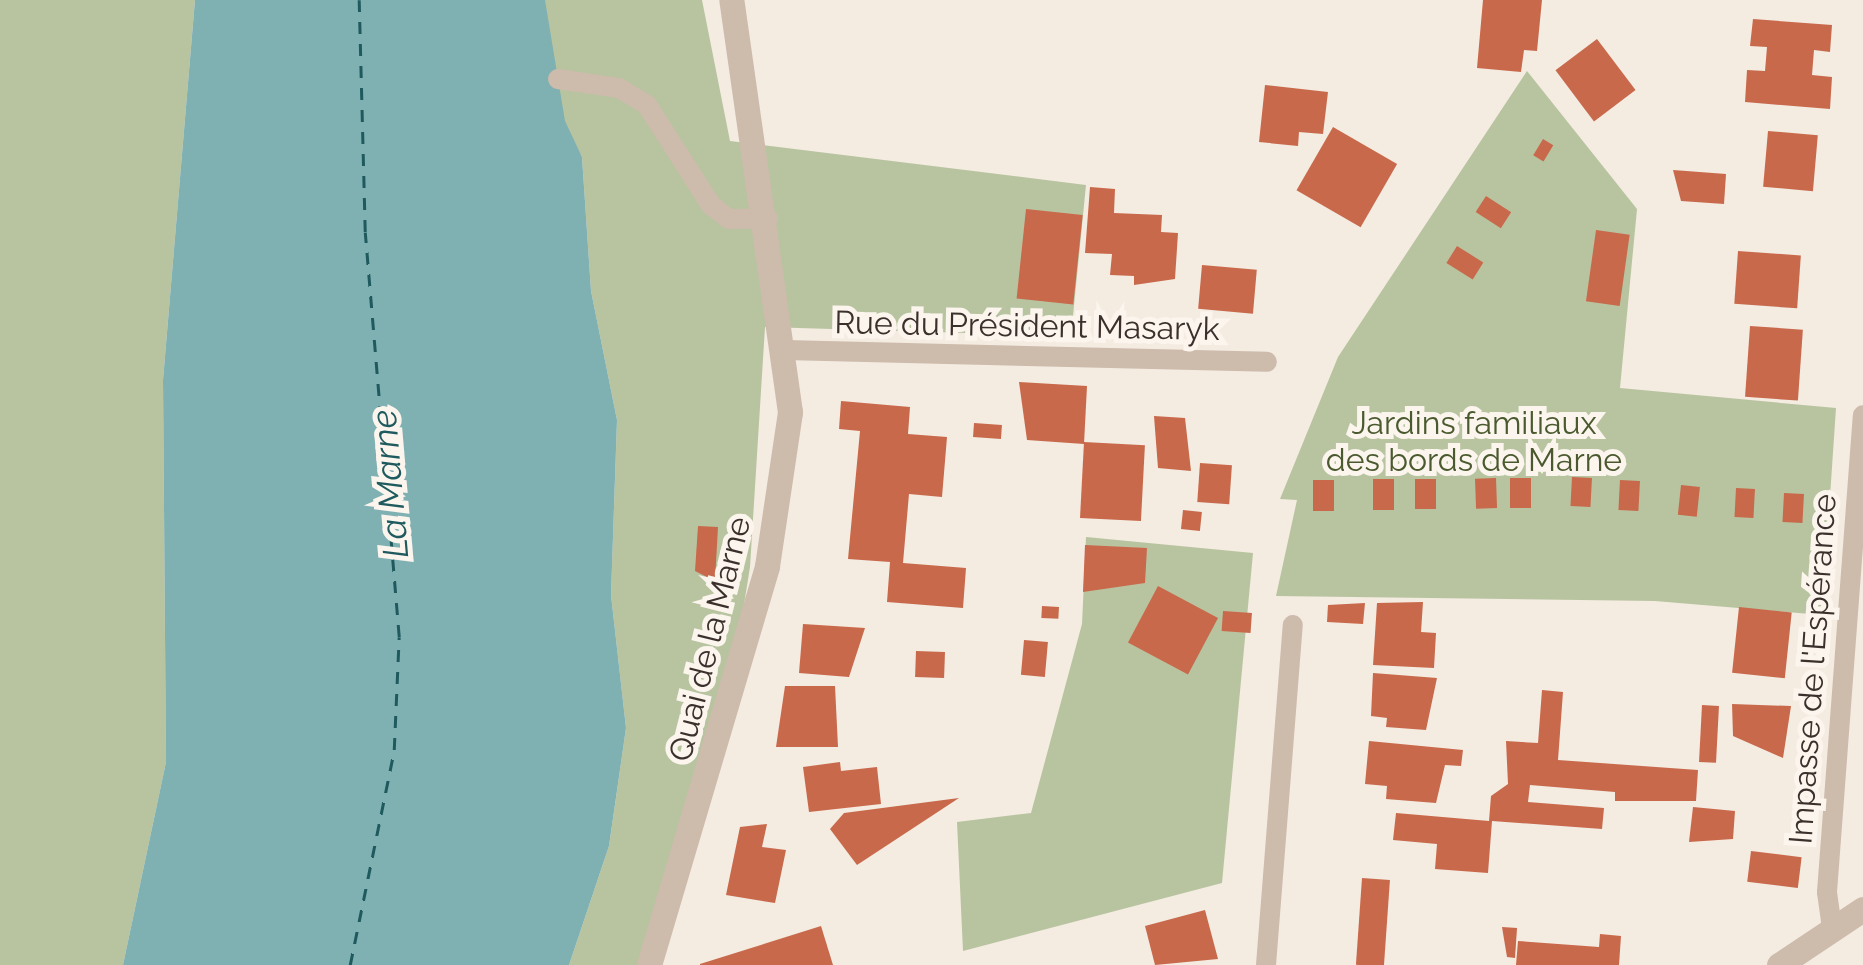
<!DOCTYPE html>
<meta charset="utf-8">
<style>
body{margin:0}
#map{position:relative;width:1863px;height:965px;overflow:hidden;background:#f4ebe1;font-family:Raleway,sans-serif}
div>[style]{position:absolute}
.green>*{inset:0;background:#b8c4a0}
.water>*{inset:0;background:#7fb0b2}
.ferry>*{height:2.5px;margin-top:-1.25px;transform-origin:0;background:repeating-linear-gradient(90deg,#1f5a5e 0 12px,transparent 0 22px)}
.building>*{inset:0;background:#c8694b;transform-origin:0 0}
.service>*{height:20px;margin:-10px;padding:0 10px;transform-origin:10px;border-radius:10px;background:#cdbbac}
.minor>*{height:25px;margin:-12.5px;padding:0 12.5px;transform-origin:12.5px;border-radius:12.5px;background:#cdbbac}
span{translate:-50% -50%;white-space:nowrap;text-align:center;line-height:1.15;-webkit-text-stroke:10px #fbf5ee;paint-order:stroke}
.street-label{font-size:32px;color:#3b302b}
.park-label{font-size:32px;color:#4a5a2e}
.water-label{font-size:35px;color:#1f5a5e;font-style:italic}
</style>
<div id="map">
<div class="green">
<i style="clip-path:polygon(0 0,195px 0,163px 380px,166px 762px,123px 965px,0 965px)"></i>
<i style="clip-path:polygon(496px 0,702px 0,730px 141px,1086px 185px,1071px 336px,765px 327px,750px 567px,726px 717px,648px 965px,569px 965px,609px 846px,626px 728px,611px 595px,617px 420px,591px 291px,582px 157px)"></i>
<i style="clip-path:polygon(1527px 71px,1637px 209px,1620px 388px,1836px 408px,1822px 615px,1655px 601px,1276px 596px,1297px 500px,1280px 499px,1338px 357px)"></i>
<i style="clip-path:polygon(1086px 537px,1253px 553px,1222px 883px,963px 951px,957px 822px,1031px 813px,1082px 624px)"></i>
</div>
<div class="water">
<i style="clip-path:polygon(195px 0,545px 0,565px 121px,582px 157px,591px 291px,617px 420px,611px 595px,626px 728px,609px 846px,569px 965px,123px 965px,166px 762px,163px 380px)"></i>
</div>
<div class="ferry">
<i style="left:350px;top:965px;width:219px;rotate:-78.4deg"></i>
<i style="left:394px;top:750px;width:113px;rotate:-87.5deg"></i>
<i style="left:399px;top:637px;width:406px;rotate:-94.8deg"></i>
<i style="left:365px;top:232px;width:232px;rotate:-91.5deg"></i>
</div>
<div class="building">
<i style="clip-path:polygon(1483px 0,1542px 0,1537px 51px,1524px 50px,1521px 72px,1477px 68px)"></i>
<i style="clip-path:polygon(1753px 19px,1832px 25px,1830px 52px,1814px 50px,1812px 75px,1832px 77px,1830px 109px,1745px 102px,1747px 70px,1765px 71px,1767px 47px,1750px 46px)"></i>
<i style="left:1597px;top:39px;width:64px;height:52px;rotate:53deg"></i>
<i style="clip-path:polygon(1265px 85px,1328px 92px,1323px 134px,1299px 132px,1298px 146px,1259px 142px)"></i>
<i style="left:1333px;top:127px;width:74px;height:73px;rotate:30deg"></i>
<i style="left:1768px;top:131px;width:50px;height:56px;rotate:5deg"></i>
<i style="left:1543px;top:139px;width:12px;height:19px;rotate:31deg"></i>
<i style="clip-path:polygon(1673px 170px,1726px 174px,1724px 204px,1681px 201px)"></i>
<i style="clip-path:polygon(1090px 187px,1115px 189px,1114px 213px,1162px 215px,1161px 232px,1178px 233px,1175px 279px,1134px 285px,1134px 276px,1110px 275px,1112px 254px,1085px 253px)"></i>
<i style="left:1486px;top:196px;width:30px;height:19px;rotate:33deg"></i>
<i style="left:1026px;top:209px;width:57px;height:90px;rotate:6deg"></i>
<i style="left:1596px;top:230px;width:34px;height:72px;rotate:8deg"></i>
<i style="left:1457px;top:246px;width:31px;height:20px;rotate:32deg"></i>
<i style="left:1738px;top:251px;width:63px;height:53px;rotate:4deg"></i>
<i style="left:1202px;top:265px;width:55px;height:44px;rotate:5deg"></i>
<i style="left:1750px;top:326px;width:53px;height:71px;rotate:4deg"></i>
<i style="clip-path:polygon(1019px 382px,1087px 386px,1084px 444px,1027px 440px)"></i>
<i style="clip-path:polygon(841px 401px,910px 407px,908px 434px,947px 437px,942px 497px,909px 494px,903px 563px,966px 568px,963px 608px,887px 602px,890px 562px,848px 559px,860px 431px,839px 429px)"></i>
<i style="clip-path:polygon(1154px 416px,1185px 418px,1191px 471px,1158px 468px)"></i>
<i style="left:974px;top:423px;width:28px;height:14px;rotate:4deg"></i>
<i style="left:1084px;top:442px;width:61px;height:76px;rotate:3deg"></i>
<i style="left:1200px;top:463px;width:32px;height:39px;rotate:4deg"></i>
<i style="left:1572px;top:477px;width:20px;height:29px;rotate:3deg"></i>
<i style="left:1496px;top:478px;width:30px;height:21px;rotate:88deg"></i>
<i style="left:1510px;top:478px;width:21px;height:30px"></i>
<i style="left:1394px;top:479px;width:31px;height:21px;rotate:90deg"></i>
<i style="left:1415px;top:479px;width:21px;height:30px"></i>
<i style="left:1313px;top:480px;width:21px;height:31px"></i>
<i style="left:1620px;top:480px;width:20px;height:30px;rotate:3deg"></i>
<i style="left:1681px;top:485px;width:19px;height:30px;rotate:6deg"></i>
<i style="left:1736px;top:488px;width:19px;height:29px;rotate:3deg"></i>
<i style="left:1784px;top:493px;width:20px;height:29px;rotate:3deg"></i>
<i style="left:1183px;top:510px;width:19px;height:19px;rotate:6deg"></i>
<i style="clip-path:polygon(698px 526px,718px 527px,715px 581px,695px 571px)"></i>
<i style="clip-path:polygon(1085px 545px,1147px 548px,1145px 583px,1083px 592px)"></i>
<i style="left:1158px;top:586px;width:68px;height:64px;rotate:28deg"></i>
<i style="clip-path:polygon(1423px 602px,1421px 632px,1436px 633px,1434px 668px,1373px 665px,1377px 603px)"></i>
<i style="clip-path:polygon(1365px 603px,1363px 624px,1327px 622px,1328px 605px)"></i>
<i style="left:1042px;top:606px;width:17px;height:12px;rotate:3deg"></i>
<i style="left:1739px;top:607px;width:53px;height:66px;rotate:6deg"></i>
<i style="left:1223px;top:611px;width:29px;height:20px;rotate:4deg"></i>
<i style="clip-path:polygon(803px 624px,865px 628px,849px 677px,799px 673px)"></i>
<i style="left:1024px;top:640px;width:24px;height:35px;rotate:5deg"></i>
<i style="left:916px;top:651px;width:29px;height:26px;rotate:2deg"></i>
<i style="clip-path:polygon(1373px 673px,1437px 678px,1426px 730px,1386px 727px,1387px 718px,1371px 716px)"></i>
<i style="clip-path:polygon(785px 686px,835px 686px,838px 747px,776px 747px)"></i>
<i style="clip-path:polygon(1542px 690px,1563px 692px,1558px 760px,1698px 770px,1696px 801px,1615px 801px,1615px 792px,1530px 785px,1528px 802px,1604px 808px,1602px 829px,1492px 821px,1488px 873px,1435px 869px,1437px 844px,1393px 840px,1396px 813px,1489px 821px,1491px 796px,1508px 784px,1506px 741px,1538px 743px)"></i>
<i style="clip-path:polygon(1732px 704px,1791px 706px,1783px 758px,1733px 736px)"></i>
<i style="left:1702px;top:705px;width:17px;height:57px;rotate:3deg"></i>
<i style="clip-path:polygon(1369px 741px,1463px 750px,1461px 766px,1445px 765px,1436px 803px,1386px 799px,1387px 786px,1365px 784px)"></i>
<i style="clip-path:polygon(840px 762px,841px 771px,877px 767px,881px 804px,809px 812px,803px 767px)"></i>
<i style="clip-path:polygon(959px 798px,857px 865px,830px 829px,844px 813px)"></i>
<i style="clip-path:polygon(1693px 807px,1735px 811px,1733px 839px,1689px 842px)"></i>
<i style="clip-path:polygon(767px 824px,762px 847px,786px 850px,775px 903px,726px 895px,740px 827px)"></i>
<i style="left:1751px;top:851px;width:51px;height:31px;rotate:7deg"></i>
<i style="left:1362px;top:878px;width:28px;height:87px;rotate:4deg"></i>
<i style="clip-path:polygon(1205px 910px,1218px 959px,1155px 965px,1145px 926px)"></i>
<i style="clip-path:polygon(821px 926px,833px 965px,700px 965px,700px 964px)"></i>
<i style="clip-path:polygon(1502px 927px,1517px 928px,1515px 958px,1507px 957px)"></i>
<i style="clip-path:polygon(1600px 934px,1621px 936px,1619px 965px,1516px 965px,1518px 941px,1599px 947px)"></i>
</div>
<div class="service">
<i style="left:558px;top:79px;width:62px;rotate:8.4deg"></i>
<i style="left:619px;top:88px;width:33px;rotate:31deg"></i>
<i style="left:647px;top:105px;width:119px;rotate:57.4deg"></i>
<i style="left:711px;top:205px;width:23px;rotate:38deg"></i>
<i style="left:729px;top:219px;width:39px;rotate:-1deg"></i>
<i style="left:785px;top:350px;width:482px;rotate:1.4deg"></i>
<i style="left:1832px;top:928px;width:36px;rotate:-98deg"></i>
<i style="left:1827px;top:892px;width:478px;rotate:-85.7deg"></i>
<i style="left:1266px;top:965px;width:341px;rotate:-85.5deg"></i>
</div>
<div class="minor">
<i style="left:649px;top:965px;width:416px;rotate:-73.5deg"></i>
<i style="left:767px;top:566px;width:156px;rotate:-81.5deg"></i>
<i style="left:790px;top:412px;width:416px;rotate:-98.1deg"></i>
<i style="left:1779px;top:965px;width:101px;rotate:-33.7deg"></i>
</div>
<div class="street-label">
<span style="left:1027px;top:326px;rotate:1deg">Rue du Président Masaryk</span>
<span style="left:710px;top:639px;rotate:-76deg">Quai de la Marne</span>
<span style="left:1813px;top:669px;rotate:-86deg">Impasse de l'Espérance</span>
</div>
<div class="park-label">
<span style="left:1474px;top:442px">Jardins familiaux<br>des bords de Marne</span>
</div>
<div class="water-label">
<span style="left:390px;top:484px;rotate:-95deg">La Marne</span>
</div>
</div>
